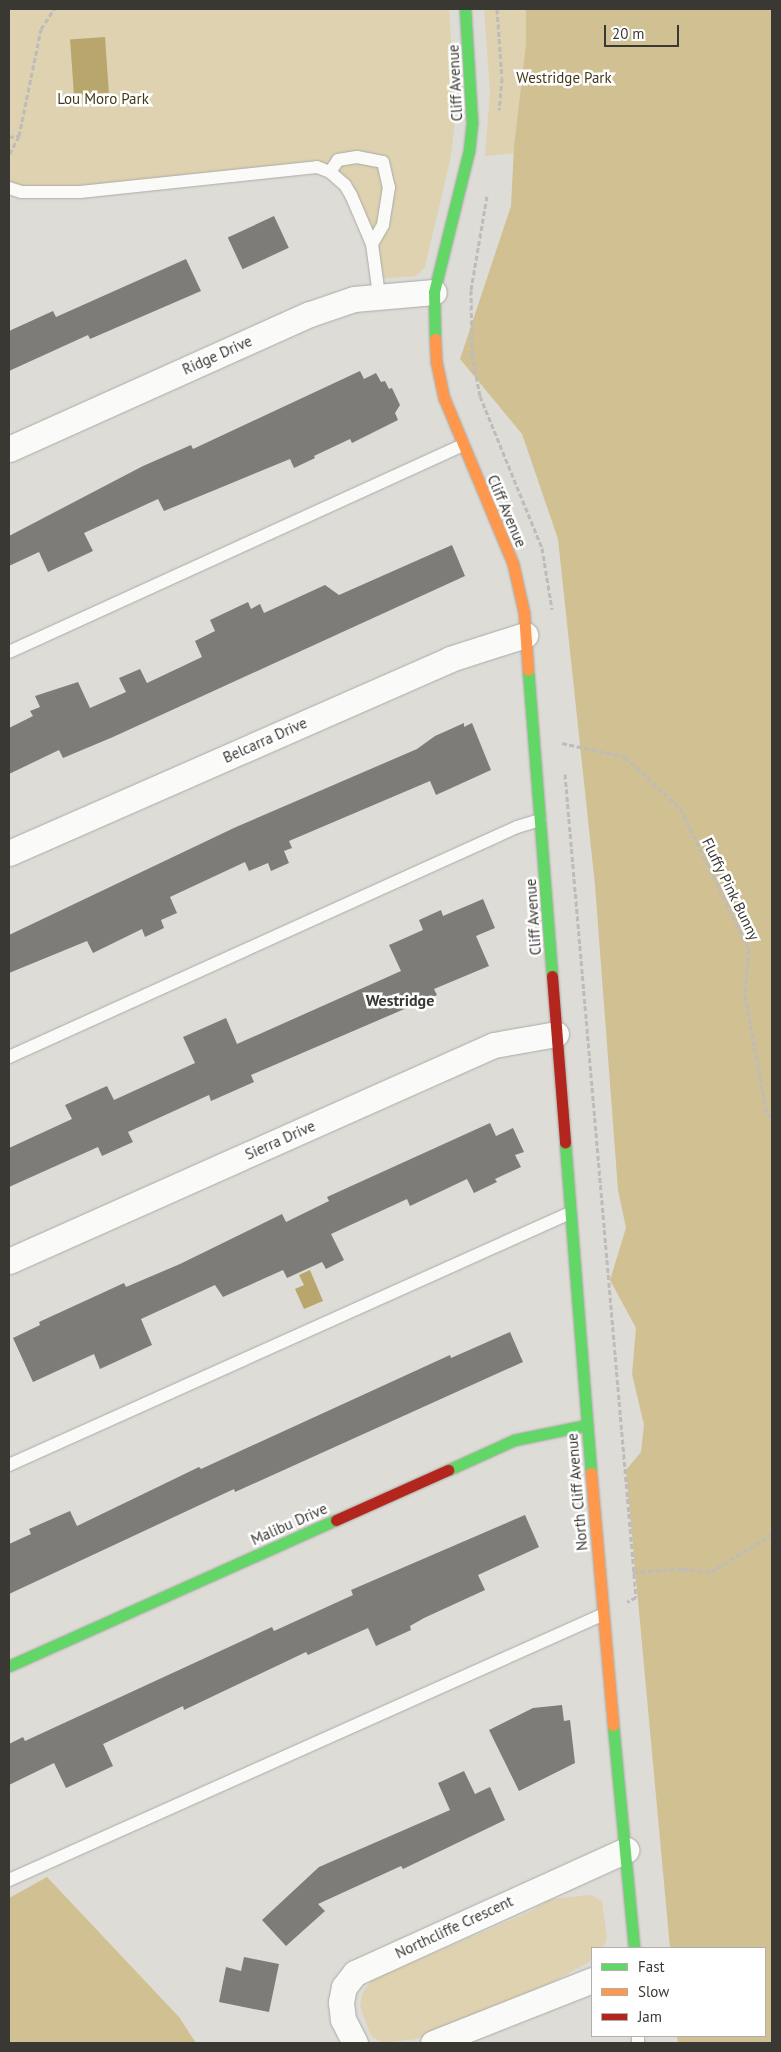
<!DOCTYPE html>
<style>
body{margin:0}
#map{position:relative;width:781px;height:2052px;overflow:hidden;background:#dedcd6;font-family:"PT Sans",sans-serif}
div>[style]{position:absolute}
.green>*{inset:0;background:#ded2b0}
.forest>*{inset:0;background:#d0c092}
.water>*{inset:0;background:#b9a66d;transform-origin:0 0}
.building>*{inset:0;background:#7e7c78;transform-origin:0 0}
.path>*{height:3px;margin-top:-1.5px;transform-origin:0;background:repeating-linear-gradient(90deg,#bdbcba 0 5px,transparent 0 7.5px)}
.roads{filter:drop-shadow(0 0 1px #abaaa6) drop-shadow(0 0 1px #abaaa6)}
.lane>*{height:12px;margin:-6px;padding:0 6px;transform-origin:6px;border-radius:6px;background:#fafaf9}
.street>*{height:25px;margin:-12.5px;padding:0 12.5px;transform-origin:12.5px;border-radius:12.5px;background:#fafaf9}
.fast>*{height:11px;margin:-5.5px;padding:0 5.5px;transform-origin:5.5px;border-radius:5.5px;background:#63d668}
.slow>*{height:11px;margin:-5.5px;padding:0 5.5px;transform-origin:5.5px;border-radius:5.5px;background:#ff974d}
.jam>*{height:11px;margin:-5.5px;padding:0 5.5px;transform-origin:5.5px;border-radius:5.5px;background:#b3261e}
span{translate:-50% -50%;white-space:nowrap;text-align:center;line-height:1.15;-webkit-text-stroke:5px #fff;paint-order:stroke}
.park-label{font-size:15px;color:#443916}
.street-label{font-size:15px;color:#393833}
.neighbourhood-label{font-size:16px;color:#393833;font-weight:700}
.frame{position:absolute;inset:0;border:10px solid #393833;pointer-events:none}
.legend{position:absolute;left:591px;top:1947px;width:175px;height:90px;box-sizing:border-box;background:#fff;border:1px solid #b0afad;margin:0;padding:6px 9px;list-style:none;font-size:15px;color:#393833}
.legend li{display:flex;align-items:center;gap:10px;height:25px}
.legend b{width:25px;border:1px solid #b0afad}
.scale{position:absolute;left:604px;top:25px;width:75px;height:22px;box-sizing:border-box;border:2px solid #393833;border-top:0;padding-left:6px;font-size:15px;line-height:18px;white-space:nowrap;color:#393833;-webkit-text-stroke:4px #fff;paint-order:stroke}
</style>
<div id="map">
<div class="green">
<i style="clip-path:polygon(9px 9px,449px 9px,456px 111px,451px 156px,425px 267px,416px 276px,378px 279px,351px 195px,317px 167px,80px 192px,9px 188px)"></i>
<i style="clip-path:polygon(484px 9px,753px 9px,519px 153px,485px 156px,490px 93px)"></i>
<i style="clip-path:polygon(591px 1895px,602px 1901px,607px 1939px,603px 1948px,592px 1948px,592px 1959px,589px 1962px,536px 1991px,416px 2039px,383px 2043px,371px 2036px,360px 2006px,363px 1992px,372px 1980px,529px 1912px,551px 1899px)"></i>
</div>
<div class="forest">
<i style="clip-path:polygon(526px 9px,772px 9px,772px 2043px,678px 2043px,677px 2036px,765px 2036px,765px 1948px,670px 1948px,626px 1470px,641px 1452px,644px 1425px,632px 1374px,636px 1328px,610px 1280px,626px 1228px,618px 1190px,595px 885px,558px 539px,522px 434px,460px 359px,511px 206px,514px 147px,526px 44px)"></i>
<i style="clip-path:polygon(47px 1877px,179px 2017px,196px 2043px,9px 2043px,9px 1898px)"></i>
</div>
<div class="water">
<i style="left:105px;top:37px;width:56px;height:35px;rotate:86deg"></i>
<i style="clip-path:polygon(310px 1270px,323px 1301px,304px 1309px,295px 1289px,304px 1285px,299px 1275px)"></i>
</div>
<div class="building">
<i style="left:274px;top:216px;width:35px;height:51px;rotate:65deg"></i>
<i style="clip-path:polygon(186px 259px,201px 291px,90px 339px,88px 335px,9px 371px,9px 331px,53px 311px,56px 317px)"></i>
<i style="clip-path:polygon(360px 371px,364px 379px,376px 373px,381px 382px,385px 381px,389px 389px,392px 388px,400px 405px,395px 413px,398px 420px,352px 443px,350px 439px,314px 456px,315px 458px,294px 468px,290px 459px,164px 511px,158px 499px,84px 533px,93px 551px,48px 572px,39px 552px,9px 566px,9px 536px,143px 466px,191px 445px,193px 449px)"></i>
<i style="clip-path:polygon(452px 545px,465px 576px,113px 737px,63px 758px,59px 750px,9px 774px,9px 728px,33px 716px,30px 711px,40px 707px,35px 696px,78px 682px,90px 708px,126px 692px,119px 678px,140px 669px,147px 683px,202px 657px,195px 641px,215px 631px,210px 620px,248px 602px,251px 609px,260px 604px,264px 613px,325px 585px,339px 595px)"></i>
<i style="clip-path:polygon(464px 723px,464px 727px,472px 723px,491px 770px,436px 795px,430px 781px,289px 841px,292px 848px,284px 851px,289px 863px,271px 871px,268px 863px,249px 871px,245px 862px,170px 897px,177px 913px,161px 920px,164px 928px,145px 937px,142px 929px,93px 953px,87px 941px,9px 973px,9px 935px,236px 827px,417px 749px,435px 736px)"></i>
<i style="clip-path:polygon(483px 899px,495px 928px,476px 936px,489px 966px,434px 989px,437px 995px,251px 1075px,254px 1082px,211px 1101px,209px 1095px,128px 1132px,133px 1142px,102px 1156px,98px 1147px,9px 1187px,9px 1148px,72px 1119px,65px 1105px,107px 1086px,114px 1100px,195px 1063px,183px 1037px,226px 1018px,237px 1044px,401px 971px,389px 945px,423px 930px,419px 920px,441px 910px,443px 916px)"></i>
<i style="clip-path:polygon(490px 1123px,496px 1136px,513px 1128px,524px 1152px,515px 1155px,521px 1167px,495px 1179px,497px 1182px,474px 1193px,467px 1179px,410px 1206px,407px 1199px,331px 1234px,344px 1260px,326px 1269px,322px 1262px,287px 1278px,283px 1270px,223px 1297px,215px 1285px,141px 1319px,152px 1345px,100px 1369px,94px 1354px,33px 1382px,13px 1338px,40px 1325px,39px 1322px,124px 1283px,126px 1287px,180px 1264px,282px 1214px,286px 1222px,329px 1201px,327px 1197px)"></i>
<i style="clip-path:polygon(510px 1332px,523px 1362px,235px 1492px,234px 1489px,9px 1594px,9px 1544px,31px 1534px,29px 1529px,70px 1511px,77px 1526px,199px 1467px,201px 1469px,450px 1355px,451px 1358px)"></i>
<i style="clip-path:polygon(525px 1515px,539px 1547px,478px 1575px,485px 1590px,424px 1618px,410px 1626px,411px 1630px,376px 1646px,368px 1628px,308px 1655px,306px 1652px,184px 1710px,183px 1706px,103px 1744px,113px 1766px,66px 1788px,54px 1763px,9px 1785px,9px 1744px,23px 1737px,25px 1741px,272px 1627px,274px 1631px,353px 1595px,351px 1590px)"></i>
<i style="clip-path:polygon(562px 1705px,564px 1721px,570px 1720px,575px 1763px,519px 1791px,489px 1730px,533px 1708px)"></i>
<i style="clip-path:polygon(464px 1771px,475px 1794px,490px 1787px,505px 1820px,403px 1869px,401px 1866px,318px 1904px,325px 1911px,286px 1946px,262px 1920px,319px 1867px,450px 1810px,438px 1783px)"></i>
<i style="clip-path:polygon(244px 1957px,279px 1964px,269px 2012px,219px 2002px,226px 1967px,241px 1971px)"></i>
</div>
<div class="path">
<i style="left:497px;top:9px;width:69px;rotate:85.9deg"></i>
<i style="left:502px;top:78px;width:32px;rotate:95deg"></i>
<i style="left:19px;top:136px;width:109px;rotate:-78.4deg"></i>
<i style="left:41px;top:29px;width:24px;rotate:-57deg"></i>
<i style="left:9px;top:137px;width:10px;rotate:-6deg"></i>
<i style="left:19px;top:136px;width:21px;rotate:118deg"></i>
<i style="left:487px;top:196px;width:95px;rotate:99.7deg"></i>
<i style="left:471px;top:290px;width:64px;rotate:89.1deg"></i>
<i style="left:472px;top:354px;width:43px;rotate:79.2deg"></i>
<i style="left:480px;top:396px;width:164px;rotate:67.8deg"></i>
<i style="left:542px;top:548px;width:62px;rotate:80.7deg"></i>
<i style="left:562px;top:743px;width:65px;rotate:12.5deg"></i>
<i style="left:625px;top:757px;width:75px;rotate:42.8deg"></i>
<i style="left:680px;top:808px;width:157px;rotate:63.9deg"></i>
<i style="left:749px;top:949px;width:47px;rotate:94.9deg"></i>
<i style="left:745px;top:996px;width:119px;rotate:79.4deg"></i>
<i style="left:767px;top:1113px;width:6px;rotate:39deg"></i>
<i style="left:565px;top:774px;width:826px;rotate:85.07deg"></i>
<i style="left:636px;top:1597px;width:10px;rotate:151deg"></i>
<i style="left:633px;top:1572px;width:50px;rotate:-3.4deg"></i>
<i style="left:683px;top:1569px;width:28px;rotate:6deg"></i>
<i style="left:711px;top:1572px;width:72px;rotate:-31.9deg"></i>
</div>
<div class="roads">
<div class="lane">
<i style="left:330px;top:172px;width:14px;rotate:-56deg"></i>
<i style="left:338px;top:160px;width:19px;rotate:-9deg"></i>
<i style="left:357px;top:157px;width:26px;rotate:11deg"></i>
<i style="left:383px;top:162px;width:26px;rotate:77deg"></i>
<i style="left:389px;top:187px;width:38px;rotate:99deg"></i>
<i style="left:383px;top:225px;width:22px;rotate:120deg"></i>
<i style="left:9px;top:188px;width:13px;rotate:18deg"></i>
<i style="left:21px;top:192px;width:59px"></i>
<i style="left:80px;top:192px;width:238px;rotate:-6deg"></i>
<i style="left:317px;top:167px;width:14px;rotate:21deg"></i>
<i style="left:330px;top:172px;width:20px;rotate:41deg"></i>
<i style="left:345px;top:185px;width:12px;rotate:59deg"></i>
<i style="left:351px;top:195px;width:53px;rotate:66.8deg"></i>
<i style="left:372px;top:244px;width:51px;rotate:82.2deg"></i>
<i style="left:9px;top:652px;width:499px;rotate:-24.5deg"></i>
<i style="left:9px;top:1057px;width:558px;rotate:-24.36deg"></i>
<i style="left:517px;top:827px;width:24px;rotate:-17deg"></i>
<i style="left:9px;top:1465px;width:615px;rotate:-24.19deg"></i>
<i style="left:9px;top:1880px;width:650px;rotate:-24.08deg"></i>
<i style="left:638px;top:2036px;width:7px;rotate:90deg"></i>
</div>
<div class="street">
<i style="left:9px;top:449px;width:330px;rotate:-24.2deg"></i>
<i style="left:310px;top:314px;width:46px;rotate:-18.8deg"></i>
<i style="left:354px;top:299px;width:80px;rotate:-5deg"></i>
<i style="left:9px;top:853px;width:482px;rotate:-23.7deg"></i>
<i style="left:450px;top:659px;width:79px;rotate:-17.7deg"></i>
<i style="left:9px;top:1261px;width:531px;rotate:-24.01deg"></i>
<i style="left:494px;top:1045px;width:63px;rotate:-10.1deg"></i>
<i style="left:355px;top:2043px;width:27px;rotate:-117deg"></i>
<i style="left:343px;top:2019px;width:17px;rotate:-97deg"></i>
<i style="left:341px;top:2002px;width:15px;rotate:-79deg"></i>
<i style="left:344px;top:1987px;width:18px;rotate:-52deg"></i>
<i style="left:355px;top:1973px;width:298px;rotate:-24.4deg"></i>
<i style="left:433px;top:2043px;width:171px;rotate:-21.6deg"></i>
</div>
<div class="fast">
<i style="left:435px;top:339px;width:47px;rotate:-91.2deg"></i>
<i style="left:434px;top:292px;width:145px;rotate:-76.1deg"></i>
<i style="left:469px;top:151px;width:28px;rotate:-84deg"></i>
<i style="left:472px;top:123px;width:114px;rotate:-93.5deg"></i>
<i style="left:528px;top:670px;width:307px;rotate:85.5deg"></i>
<i style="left:565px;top:1142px;width:332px;rotate:85.5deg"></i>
<i style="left:448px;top:1470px;width:72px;rotate:-24.4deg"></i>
<i style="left:514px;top:1440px;width:75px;rotate:-11.6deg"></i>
<i style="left:9px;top:1666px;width:358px;rotate:-24.1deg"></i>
<i style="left:613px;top:1725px;width:224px;rotate:84.6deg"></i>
</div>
<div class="slow">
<i style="left:435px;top:339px;width:22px;rotate:87deg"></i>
<i style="left:436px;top:361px;width:38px;rotate:78deg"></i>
<i style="left:444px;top:398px;width:180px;rotate:67.4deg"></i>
<i style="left:513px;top:564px;width:50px;rotate:77.3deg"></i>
<i style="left:524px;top:613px;width:57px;rotate:86deg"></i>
<i style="left:591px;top:1473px;width:253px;rotate:85deg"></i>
</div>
<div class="jam">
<i style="left:552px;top:976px;width:167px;rotate:85.5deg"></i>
<i style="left:336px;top:1520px;width:123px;rotate:-24.1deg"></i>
</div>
</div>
<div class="park-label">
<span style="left:564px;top:78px">Westridge Park</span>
<span style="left:103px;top:99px">Lou Moro Park</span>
</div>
<div class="street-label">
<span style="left:455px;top:83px;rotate:-93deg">Cliff Avenue</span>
<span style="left:217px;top:355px;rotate:-24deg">Ridge Drive</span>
<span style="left:507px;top:511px;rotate:67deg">Cliff Avenue</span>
<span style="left:265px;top:740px;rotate:-24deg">Belcarra Drive</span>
<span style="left:731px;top:889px;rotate:64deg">Fluffy Pink Bunny</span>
<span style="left:533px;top:917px;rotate:-94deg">Cliff Avenue</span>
<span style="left:280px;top:1140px;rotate:-24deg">Sierra Drive</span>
<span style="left:577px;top:1492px;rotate:-95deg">North Cliff Avenue</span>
<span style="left:289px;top:1524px;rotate:-24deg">Malibu Drive</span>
<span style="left:454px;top:1927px;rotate:-25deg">Northcliffe Crescent</span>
</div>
<div class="neighbourhood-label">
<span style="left:400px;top:1000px">Westridge</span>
</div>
<div class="frame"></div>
<ul class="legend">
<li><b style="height:6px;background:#63d668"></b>Fast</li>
<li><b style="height:6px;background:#ff974d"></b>Slow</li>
<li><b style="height:6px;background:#b3261e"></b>Jam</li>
</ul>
<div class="scale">20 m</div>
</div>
